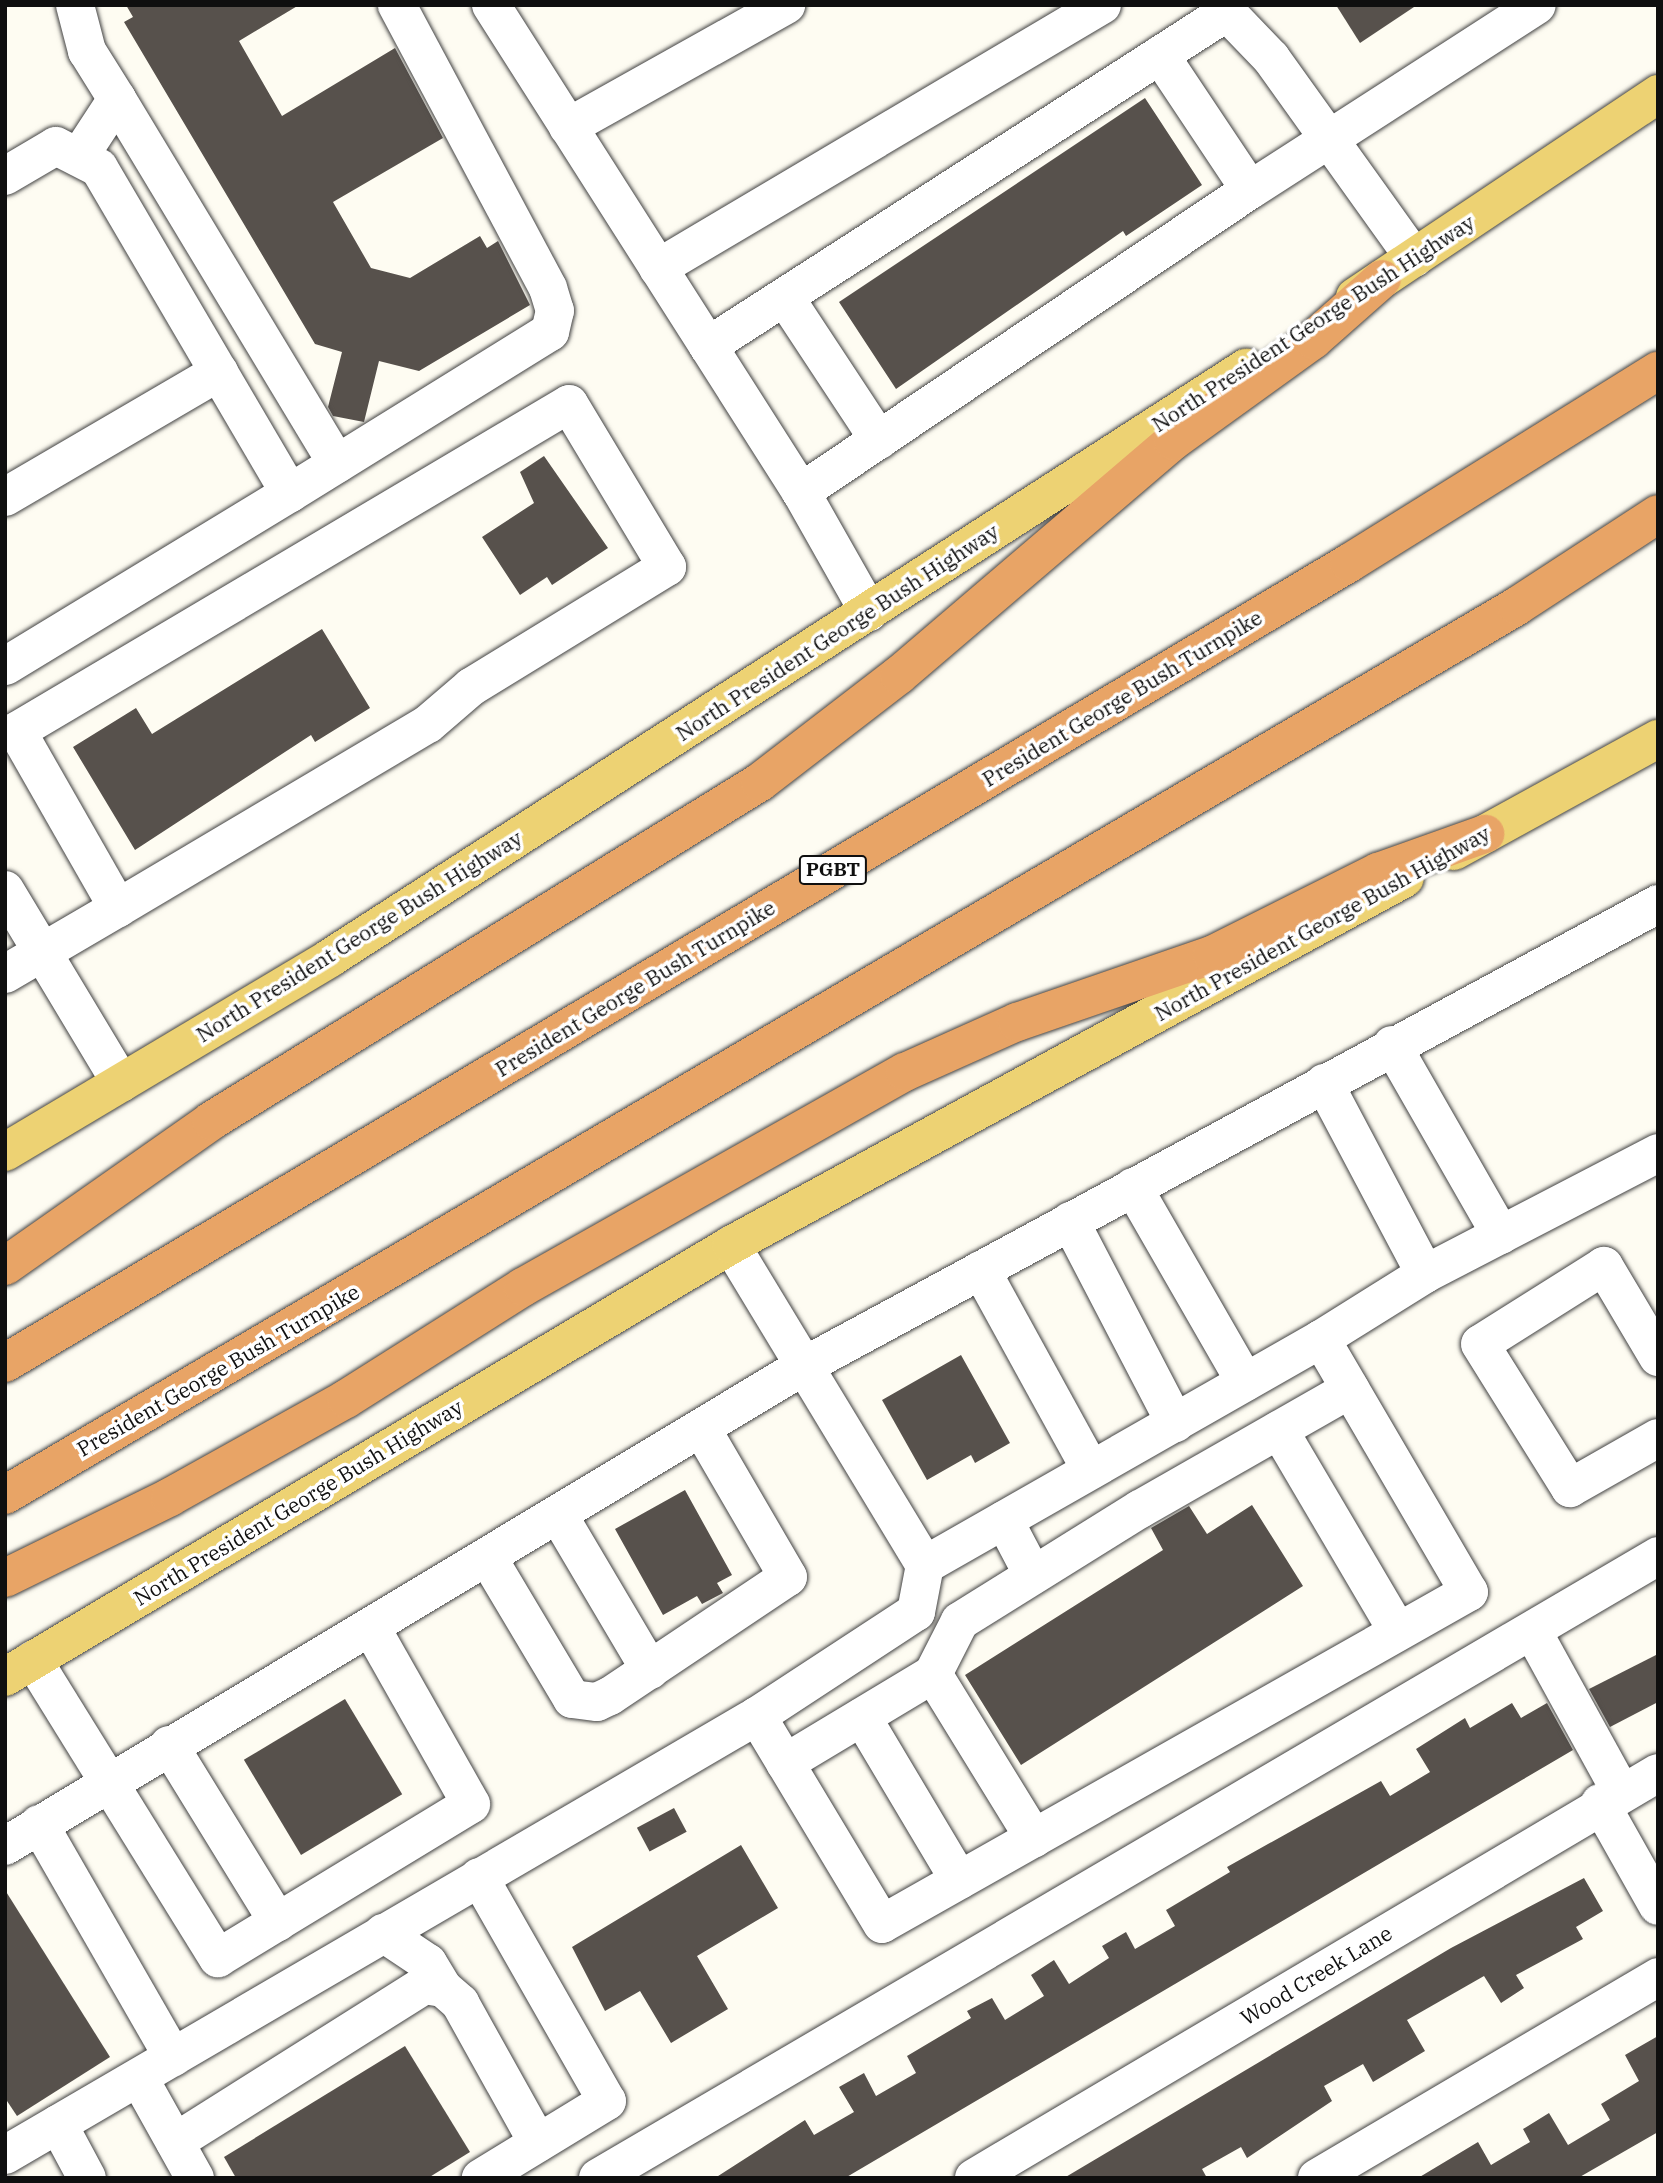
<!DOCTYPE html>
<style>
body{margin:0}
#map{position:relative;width:1663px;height:2183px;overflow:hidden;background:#fefcf2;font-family:"IBM Plex Serif",serif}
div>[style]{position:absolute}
.building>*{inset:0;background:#57514c;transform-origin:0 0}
.roads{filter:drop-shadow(0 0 2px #424242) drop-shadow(0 0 2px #424242)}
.minor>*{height:38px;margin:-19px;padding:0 19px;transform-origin:19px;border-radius:19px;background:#fff}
.major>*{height:38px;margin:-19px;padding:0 19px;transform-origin:19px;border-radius:19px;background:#edd273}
.highway>*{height:38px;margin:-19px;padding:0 19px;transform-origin:19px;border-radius:19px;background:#e8a466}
span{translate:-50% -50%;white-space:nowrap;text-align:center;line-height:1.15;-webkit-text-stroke:7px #fff;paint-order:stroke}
.shield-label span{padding:2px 5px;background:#fff;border:2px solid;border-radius:5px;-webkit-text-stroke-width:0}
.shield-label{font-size:19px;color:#0f0f0f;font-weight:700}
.street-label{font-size:21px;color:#0f0f0f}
.frame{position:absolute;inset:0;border:7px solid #0f0f0f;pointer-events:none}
</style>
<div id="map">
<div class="building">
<i style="clip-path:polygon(126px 5px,299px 5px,239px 41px,282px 116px,395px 48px,443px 138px,333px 202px,371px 268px,410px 278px,480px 236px,487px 248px,498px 241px,530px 305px,419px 371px,379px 361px,364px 422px,333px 416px,328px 407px,342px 352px,315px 344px,124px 22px,133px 17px)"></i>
<i style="clip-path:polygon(1336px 5px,1417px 5px,1360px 43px)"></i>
<i style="clip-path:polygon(1145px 98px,1202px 185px,1126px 236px,1123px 231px,896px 389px,839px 302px)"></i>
<i style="clip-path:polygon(544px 456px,608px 548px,552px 585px,547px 577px,520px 595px,482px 537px,534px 503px,520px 472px)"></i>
<i style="clip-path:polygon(322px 629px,370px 708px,315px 742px,311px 735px,135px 850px,73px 747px,136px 708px,152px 734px)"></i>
<i style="clip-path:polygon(961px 1355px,1010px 1443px,975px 1463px,971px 1455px,927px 1480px,882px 1400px)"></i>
<i style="clip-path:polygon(685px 1490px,732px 1575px,717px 1583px,723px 1593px,702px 1604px,697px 1596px,663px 1615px,615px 1529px)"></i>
<i style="clip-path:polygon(1252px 1505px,1303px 1586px,1021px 1765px,965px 1675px,1163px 1550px,1151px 1528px,1189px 1506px,1207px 1534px)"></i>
<i style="clip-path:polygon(1658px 1654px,1658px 1702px,1610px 1727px,1589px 1689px)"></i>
<i style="left:345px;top:1699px;width:111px;height:118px;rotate:59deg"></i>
<i style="clip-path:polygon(1512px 1703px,1521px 1718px,1547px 1703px,1573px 1750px,845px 2178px,715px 2178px,805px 2120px,814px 2135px,854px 2112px,839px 2087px,864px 2073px,876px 2096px,916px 2073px,907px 2056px,971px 2018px,967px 2011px,992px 1998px,1005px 2020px,1044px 1996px,1031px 1975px,1054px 1960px,1069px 1984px,1109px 1958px,1102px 1946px,1126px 1932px,1135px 1949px,1175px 1926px,1166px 1910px,1230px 1872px,1227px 1867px,1381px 1781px,1390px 1796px,1430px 1772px,1416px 1749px,1465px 1718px,1470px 1728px)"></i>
<i style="left:674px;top:1808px;width:27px;height:42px;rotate:62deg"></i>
<i style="clip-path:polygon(741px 1845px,778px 1908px,697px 1956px,728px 2009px,671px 2043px,640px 1991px,605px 2011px,572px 1947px)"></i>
<i style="clip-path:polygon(1584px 1878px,1603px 1911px,1576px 1927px,1583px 1939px,1516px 1975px,1524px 1988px,1501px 2003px,1484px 1976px,1407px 2020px,1425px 2051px,1373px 2082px,1363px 2064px,1324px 2086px,1332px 2101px,1247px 2158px,1241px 2147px,1202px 2169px,1207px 2178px,1064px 2178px,1451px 1948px)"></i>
<i style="clip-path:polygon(5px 1890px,110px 2057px,17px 2116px,5px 2098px)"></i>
<i style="clip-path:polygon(1658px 2036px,1658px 2132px,1578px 2178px,1418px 2178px,1478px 2142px,1491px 2165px,1530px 2142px,1523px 2129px,1549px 2113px,1568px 2145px,1610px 2120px,1601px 2104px,1639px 2081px,1625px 2055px)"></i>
<i style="clip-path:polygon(405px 2046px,470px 2152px,428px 2178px,236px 2178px,224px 2157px)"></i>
</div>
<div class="roads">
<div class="minor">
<i style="left:75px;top:5px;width:48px;rotate:75.4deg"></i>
<i style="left:87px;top:51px;width:57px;rotate:58deg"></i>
<i style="left:117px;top:99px;width:69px;rotate:123.2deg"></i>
<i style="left:491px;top:5px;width:577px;rotate:57.52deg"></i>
<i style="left:801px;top:492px;width:541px;rotate:-33.93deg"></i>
<i style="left:1250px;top:190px;width:341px;rotate:-32.8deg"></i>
<i style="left:1220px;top:5px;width:74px;rotate:46.1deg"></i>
<i style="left:1271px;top:58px;width:246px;rotate:54.4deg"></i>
<i style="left:1160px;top:55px;width:162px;rotate:56.3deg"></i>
<i style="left:117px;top:99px;width:426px;rotate:58.9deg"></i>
<i style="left:568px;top:127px;width:250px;rotate:-29.2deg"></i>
<i style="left:5px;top:176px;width:59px;rotate:-30.5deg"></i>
<i style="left:56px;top:146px;width:48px;rotate:27.1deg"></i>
<i style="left:99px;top:168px;width:377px;rotate:59.6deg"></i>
<i style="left:290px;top:493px;width:333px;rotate:148.7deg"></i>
<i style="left:658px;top:268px;width:516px;rotate:-30.64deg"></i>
<i style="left:786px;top:299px;width:169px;rotate:56.6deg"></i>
<i style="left:708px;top:346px;width:617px;rotate:-32.76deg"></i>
<i style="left:801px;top:492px;width:138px;rotate:60.5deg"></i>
<i style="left:290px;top:493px;width:306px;rotate:-31.8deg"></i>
<i style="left:550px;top:332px;width:22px;rotate:-77deg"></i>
<i style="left:555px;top:311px;width:24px;rotate:-107deg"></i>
<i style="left:548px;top:288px;width:321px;rotate:-118.1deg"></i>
<i style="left:5px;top:497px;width:248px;rotate:-30.3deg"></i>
<i style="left:5px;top:890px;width:225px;rotate:59deg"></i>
<i style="left:5px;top:974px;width:131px;rotate:-30.3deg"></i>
<i style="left:118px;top:908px;width:360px;rotate:-30.7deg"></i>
<i style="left:428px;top:724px;width:57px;rotate:-40.7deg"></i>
<i style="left:471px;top:687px;width:230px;rotate:-31.5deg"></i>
<i style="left:667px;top:567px;width:190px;rotate:-121deg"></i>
<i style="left:569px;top:404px;width:642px;rotate:149.36deg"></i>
<i style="left:17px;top:731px;width:204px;rotate:60.3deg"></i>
<i style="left:1392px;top:1045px;width:219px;rotate:60.2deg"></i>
<i style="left:1324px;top:1083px;width:216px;rotate:62.1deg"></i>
<i style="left:1133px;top:1187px;width:225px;rotate:60.1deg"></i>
<i style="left:1070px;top:1221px;width:228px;rotate:62.5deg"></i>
<i style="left:731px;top:1245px;width:374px;rotate:58.8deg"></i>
<i style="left:925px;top:1565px;width:456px;rotate:-29.7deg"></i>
<i style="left:1321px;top:1339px;width:293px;rotate:59.7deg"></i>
<i style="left:1469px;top:1592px;width:674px;rotate:150.51deg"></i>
<i style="left:882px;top:1924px;width:243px;rotate:-121deg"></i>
<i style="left:757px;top:1716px;width:190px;rotate:-33.2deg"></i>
<i style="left:916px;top:1612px;width:48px;rotate:-79.2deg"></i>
<i style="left:981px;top:1270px;width:228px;rotate:61.2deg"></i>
<i style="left:1321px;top:1339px;width:123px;rotate:-32deg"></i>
<i style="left:1425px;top:1274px;width:263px;rotate:-27.4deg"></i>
<i style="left:1658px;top:1357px;width:106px;rotate:-120.7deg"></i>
<i style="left:1604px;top:1266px;width:146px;rotate:147.8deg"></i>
<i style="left:1480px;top:1344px;width:170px;rotate:58deg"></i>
<i style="left:1570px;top:1488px;width:101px;rotate:-29.6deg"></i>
<i style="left:1279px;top:1430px;width:234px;rotate:59.5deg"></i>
<i style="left:559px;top:1516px;width:179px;rotate:59.4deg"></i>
<i style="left:1004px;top:1520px;width:62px;rotate:62.2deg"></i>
<i style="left:488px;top:1558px;width:164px;rotate:59.2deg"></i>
<i style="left:572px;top:1699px;width:25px;rotate:7deg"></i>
<i style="left:597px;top:1702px;width:14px;rotate:-25deg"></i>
<i style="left:610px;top:1696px;width:214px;rotate:-33.8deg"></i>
<i style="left:788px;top:1577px;width:171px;rotate:-120.2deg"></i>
<i style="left:1533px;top:1632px;width:183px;rotate:61.2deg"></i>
<i style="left:33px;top:1660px;width:351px;rotate:58.2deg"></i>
<i style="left:218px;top:1958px;width:296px;rotate:-31.3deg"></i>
<i style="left:471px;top:1804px;width:203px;rotate:-119.5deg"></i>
<i style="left:933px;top:1674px;width:193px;rotate:58.4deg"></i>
<i style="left:862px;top:1717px;width:190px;rotate:59.2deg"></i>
<i style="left:169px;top:1745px;width:208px;rotate:58.4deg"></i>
<i style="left:785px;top:1763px;width:173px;rotate:-31deg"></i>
<i style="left:933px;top:1674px;width:59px;rotate:-63deg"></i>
<i style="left:960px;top:1621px;width:212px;rotate:-31.9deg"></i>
<i style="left:1140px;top:1509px;width:242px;rotate:-29.7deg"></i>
<i style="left:1600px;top:1803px;width:118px;rotate:60.6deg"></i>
<i style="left:39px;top:1824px;width:269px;rotate:60.1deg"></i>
<i style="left:5px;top:1846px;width:932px;rotate:-31deg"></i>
<i style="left:804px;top:1366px;width:971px;rotate:-28.41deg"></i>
<i style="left:479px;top:1877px;width:258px;rotate:60.3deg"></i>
<i style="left:607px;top:2101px;width:148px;rotate:148.6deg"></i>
<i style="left:383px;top:1933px;width:54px;rotate:33.7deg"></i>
<i style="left:428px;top:1963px;width:29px;rotate:59deg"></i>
<i style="left:139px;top:2078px;width:115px;rotate:60.8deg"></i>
<i style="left:58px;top:2124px;width:61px;rotate:61.8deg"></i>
<i style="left:175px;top:2142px;width:294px;rotate:-32.2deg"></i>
<i style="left:424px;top:1985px;width:19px;rotate:9deg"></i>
<i style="left:443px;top:1988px;width:23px;rotate:41deg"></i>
<i style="left:460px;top:2003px;width:160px;rotate:60.9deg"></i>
<i style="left:5px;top:2155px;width:871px;rotate:-30.28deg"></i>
<i style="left:598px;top:2178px;width:1229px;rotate:-30.4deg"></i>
<i style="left:974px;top:2178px;width:795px;rotate:-30.63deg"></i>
<i style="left:1317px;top:2178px;width:396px;rotate:-30.5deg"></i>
</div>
<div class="major">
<i style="left:1355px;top:297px;width:365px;rotate:-33.8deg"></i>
<i style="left:1454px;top:851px;width:233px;rotate:-28.8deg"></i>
<i style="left:5px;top:1152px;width:378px;rotate:-30.8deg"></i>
<i style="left:330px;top:958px;width:1090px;rotate:-32.79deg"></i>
<i style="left:5px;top:1677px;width:845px;rotate:-30.75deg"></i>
<i style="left:731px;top:1245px;width:767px;rotate:-28.57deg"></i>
</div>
<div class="highway">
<i style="left:5px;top:1266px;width:252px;rotate:-35.1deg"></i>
<i style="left:211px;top:1121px;width:645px;rotate:-31.69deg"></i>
<i style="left:760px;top:782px;width:175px;rotate:-37.6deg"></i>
<i style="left:899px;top:675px;width:360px;rotate:-40.5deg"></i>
<i style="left:1173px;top:441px;width:173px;rotate:-35.8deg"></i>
<i style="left:1313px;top:340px;width:92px;rotate:-41.5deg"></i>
<i style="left:5px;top:1363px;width:1564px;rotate:-30.76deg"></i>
<i style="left:1349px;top:563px;width:364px;rotate:-31.9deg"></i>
<i style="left:5px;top:1495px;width:1754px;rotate:-30.45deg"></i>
<i style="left:1517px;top:606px;width:168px;rotate:-33.1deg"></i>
<i style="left:5px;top:1578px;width:184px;rotate:-26.1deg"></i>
<i style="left:170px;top:1497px;width:201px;rotate:-29.1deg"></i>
<i style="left:346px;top:1399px;width:209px;rotate:-32.3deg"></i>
<i style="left:523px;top:1287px;width:438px;rotate:-29.4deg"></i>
<i style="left:905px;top:1072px;width:123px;rotate:-24.1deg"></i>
<i style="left:1017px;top:1022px;width:206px;rotate:-19deg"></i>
<i style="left:1212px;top:955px;width:186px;rotate:-26.6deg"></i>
<i style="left:1378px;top:872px;width:114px;rotate:-19.6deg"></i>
</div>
</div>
<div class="shield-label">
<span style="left:833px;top:870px">PGBT</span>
</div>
<div class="street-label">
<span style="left:1313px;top:323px;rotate:-33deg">North President George Bush Highway</span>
<span style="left:837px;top:632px;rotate:-33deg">North President George Bush Highway</span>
<span style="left:1122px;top:698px;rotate:-31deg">President George Bush Turnpike</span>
<span style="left:1322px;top:923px;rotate:-29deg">North President George Bush Highway</span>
<span style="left:359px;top:936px;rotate:-32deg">North President George Bush Highway</span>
<span style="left:635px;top:988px;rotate:-31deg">President George Bush Turnpike</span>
<span style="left:218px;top:1370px;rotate:-30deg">President George Bush Turnpike</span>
<span style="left:298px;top:1502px;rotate:-31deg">North President George Bush Highway</span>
<span style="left:1316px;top:1975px;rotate:-31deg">Wood Creek Lane</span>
</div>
<div class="frame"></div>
</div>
